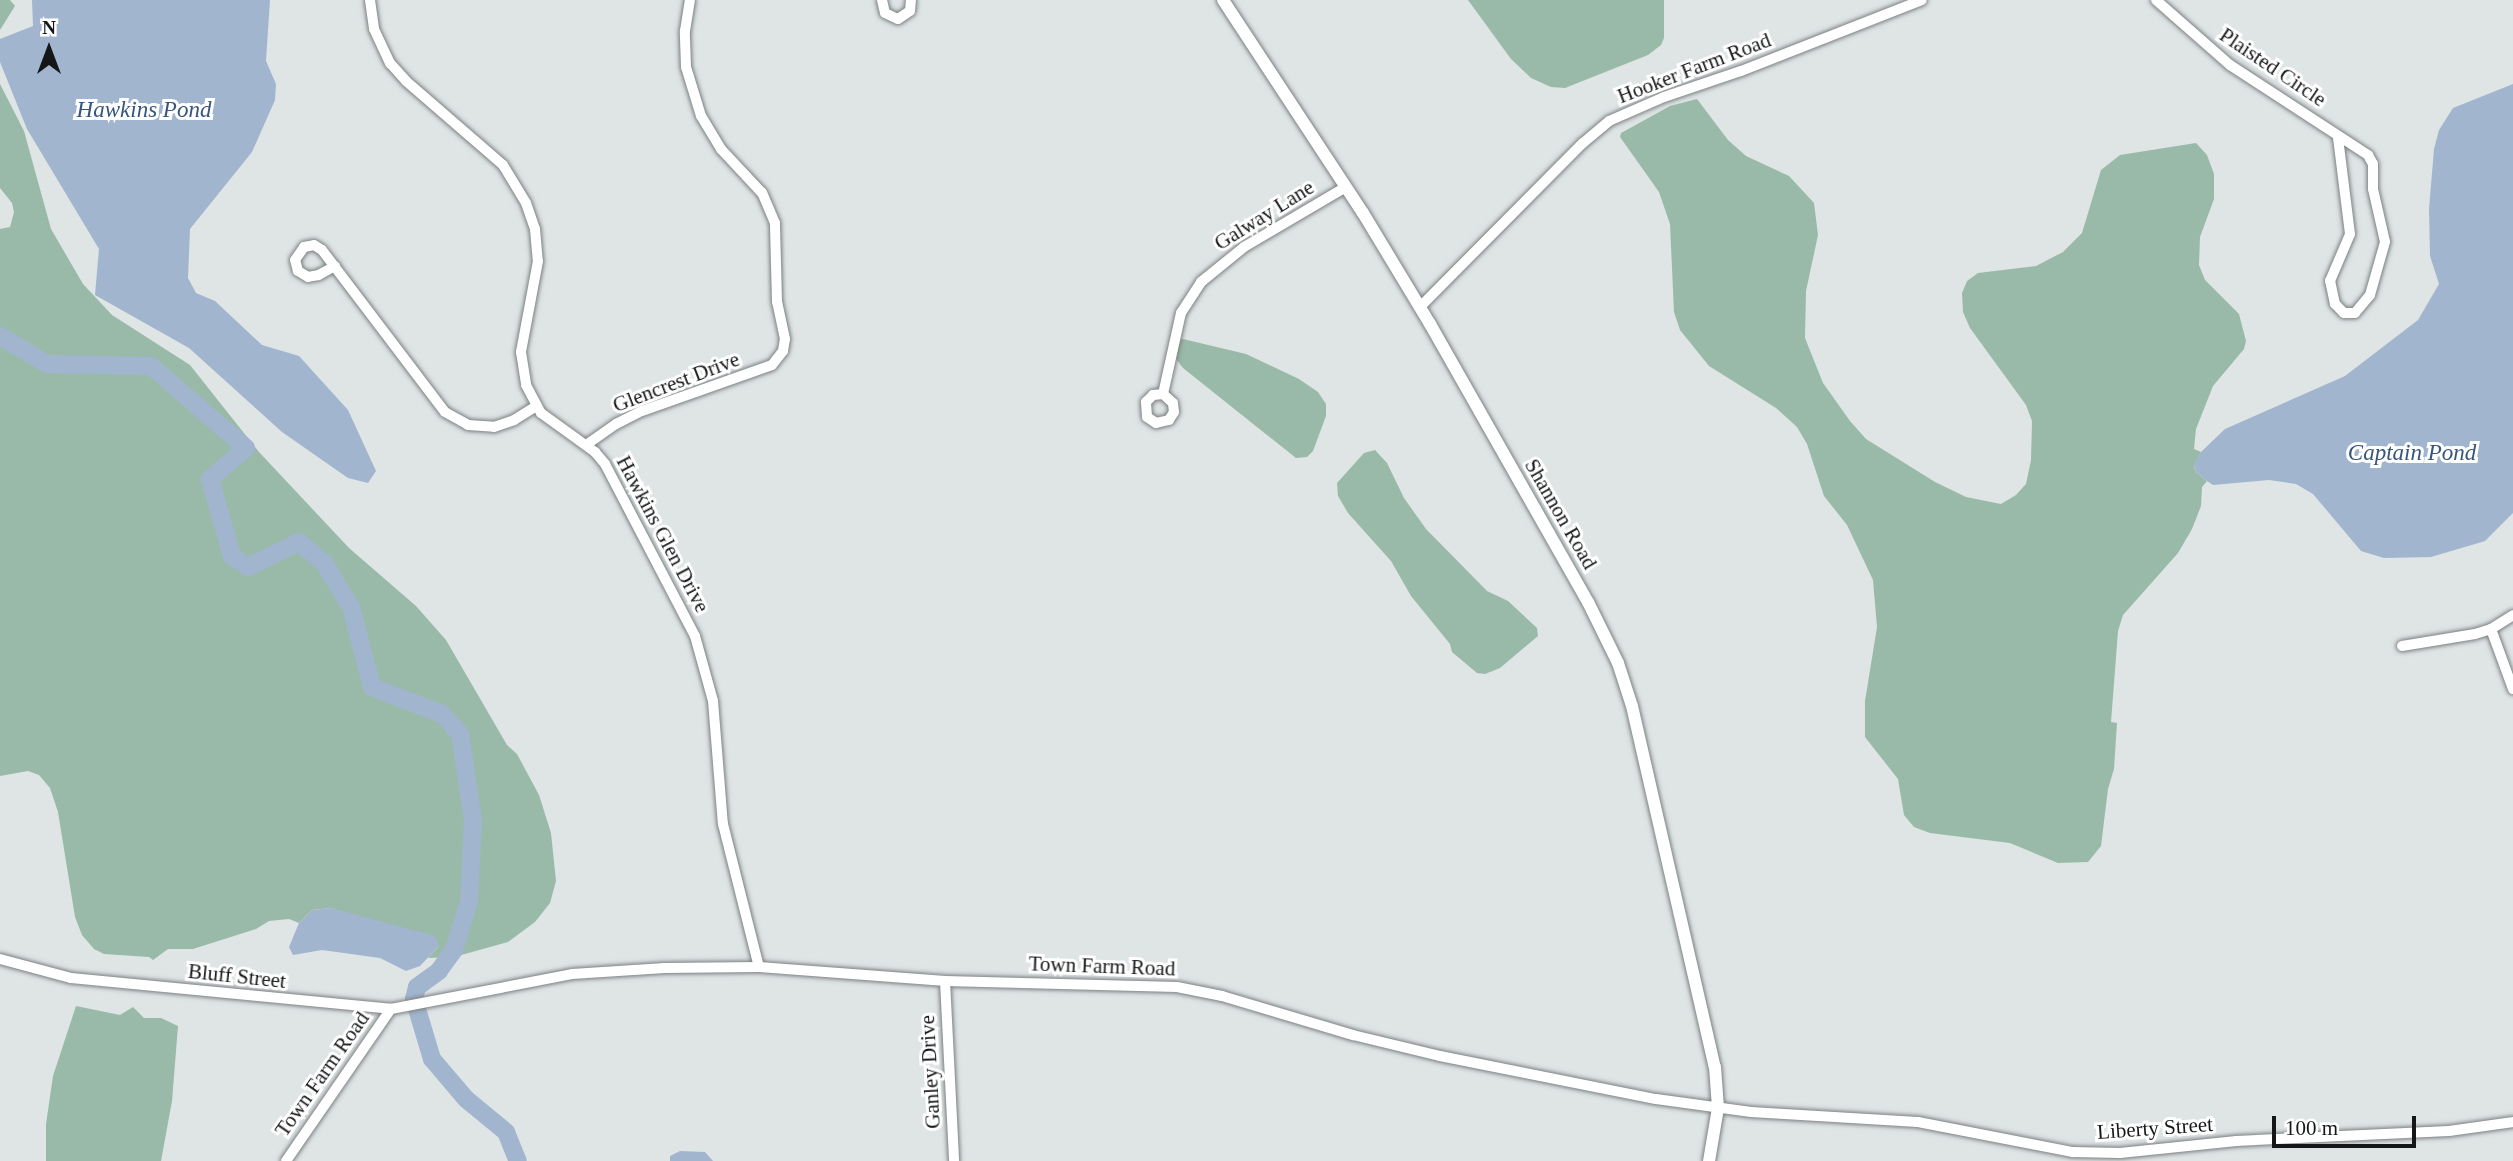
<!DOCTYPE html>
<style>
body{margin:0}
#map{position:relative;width:2513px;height:1161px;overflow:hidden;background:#dfe4e5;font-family:"Times New Roman",serif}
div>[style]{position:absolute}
.green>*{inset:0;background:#99baa9}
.water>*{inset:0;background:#a1b5cf}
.river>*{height:18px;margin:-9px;padding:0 9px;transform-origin:9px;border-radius:9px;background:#a1b5cf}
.roads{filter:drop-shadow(0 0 2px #7c8182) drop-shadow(0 0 2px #7c8182)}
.minor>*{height:10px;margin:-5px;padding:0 5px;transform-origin:5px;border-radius:5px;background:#fff}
.tertiary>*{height:12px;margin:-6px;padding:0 6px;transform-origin:6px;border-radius:6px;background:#fff}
span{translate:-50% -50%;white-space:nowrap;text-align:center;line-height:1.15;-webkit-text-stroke:6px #fff;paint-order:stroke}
.street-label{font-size:21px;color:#151617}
.water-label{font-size:23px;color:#37567c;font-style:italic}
.north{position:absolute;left:14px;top:14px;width:70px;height:70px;-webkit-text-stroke:5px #fff;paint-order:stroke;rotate:0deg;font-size:19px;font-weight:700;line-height:28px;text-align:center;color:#151617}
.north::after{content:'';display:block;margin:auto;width:24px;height:32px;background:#151617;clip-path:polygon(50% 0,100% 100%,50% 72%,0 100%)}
.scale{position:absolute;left:2272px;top:1116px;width:144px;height:32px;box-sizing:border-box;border:4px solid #151617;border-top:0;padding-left:9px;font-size:21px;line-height:24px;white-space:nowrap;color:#151617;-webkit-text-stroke:5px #fff;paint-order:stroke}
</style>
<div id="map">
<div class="green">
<i style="clip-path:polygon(0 0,10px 0,15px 6px,0 30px)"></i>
<i style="clip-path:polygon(1468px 0,1664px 0,1664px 38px,1661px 45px,1648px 55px,1565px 88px,1551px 87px,1531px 78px,1511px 59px)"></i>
<i style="clip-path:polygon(0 84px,24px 131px,51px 229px,83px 284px,112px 315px,190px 365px,259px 452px,349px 548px,416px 606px,446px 640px,507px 745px,517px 754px,539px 795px,551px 833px,556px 881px,550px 903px,535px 922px,508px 942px,454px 957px,428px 958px,439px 946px,331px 908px,312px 910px,299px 923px,289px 919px,269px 921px,256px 929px,193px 949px,168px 949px,153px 960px,149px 957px,104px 954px,94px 949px,82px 935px,75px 917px,58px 812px,50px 788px,39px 775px,28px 771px,0 776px,0 229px,10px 227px,14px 212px,12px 203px,0 188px)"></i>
<i style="clip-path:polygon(1697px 99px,1728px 140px,1746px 156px,1789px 176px,1814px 203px,1818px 235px,1806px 291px,1805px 338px,1823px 383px,1850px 421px,1866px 439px,1935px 482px,1966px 497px,2001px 504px,2016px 495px,2026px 484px,2031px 460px,2032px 421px,2026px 405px,1970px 328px,1963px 312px,1962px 293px,1967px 281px,1978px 273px,2036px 266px,2063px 252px,2082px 233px,2101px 170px,2120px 155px,2196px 143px,2207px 155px,2214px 174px,2214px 199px,2200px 237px,2199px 265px,2205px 280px,2239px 314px,2246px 341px,2244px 349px,2213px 386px,2196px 429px,2194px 449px,2201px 452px,2194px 466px,2196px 472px,2207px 481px,2202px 487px,2201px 506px,2192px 529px,2178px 553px,2123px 615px,2118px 631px,2111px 722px,2117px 723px,2114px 769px,2108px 789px,2101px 846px,2088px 862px,2058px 863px,2010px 843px,1930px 833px,1914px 827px,1904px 815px,1898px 779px,1865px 737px,1865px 701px,1877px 627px,1873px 580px,1847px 525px,1824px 496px,1807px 444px,1797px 427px,1776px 408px,1709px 366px,1680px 330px,1674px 312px,1670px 224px,1659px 192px,1620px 137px,1621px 133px,1670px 106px)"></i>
<i style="clip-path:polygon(1183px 339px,1246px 354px,1299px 379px,1318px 392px,1326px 404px,1326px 416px,1313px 451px,1307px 457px,1296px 458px,1183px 368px,1173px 355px,1173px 343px)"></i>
<i style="clip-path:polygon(1375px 450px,1387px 463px,1404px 498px,1426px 529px,1487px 591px,1508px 601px,1537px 628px,1538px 636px,1500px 668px,1485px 674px,1477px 673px,1452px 652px,1450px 644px,1411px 596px,1391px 561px,1348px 513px,1338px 496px,1337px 483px,1364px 453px)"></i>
<i style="clip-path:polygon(76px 1006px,120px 1015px,133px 1007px,144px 1018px,161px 1018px,178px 1026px,172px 1101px,161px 1161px,46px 1161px,46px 1124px,53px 1076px)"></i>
</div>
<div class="water">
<i style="clip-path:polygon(32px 0,270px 0,266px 61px,276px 84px,275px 100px,252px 152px,190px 229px,188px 278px,196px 293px,215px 301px,262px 345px,299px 356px,348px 410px,376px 471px,368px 483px,348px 478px,282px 432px,189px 348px,95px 295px,99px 249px,27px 129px,0 62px,0 39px,33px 26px)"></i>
<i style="clip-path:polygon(2513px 84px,2513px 513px,2485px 541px,2431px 557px,2384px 558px,2361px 551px,2313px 494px,2296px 484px,2269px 480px,2213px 485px,2207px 481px,2196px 472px,2194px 465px,2201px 452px,2225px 429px,2345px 376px,2418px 320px,2439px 284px,2430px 256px,2429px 209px,2434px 149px,2439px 130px,2453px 108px)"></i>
<i style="clip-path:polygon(331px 908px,435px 936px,439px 946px,420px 966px,406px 971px,380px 958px,322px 950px,293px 955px,289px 947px,299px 923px,312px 910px)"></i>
<i style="clip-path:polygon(680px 1151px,705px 1152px,713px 1161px,670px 1161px,670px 1156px)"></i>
</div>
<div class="river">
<i style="left:0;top:336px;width:55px;rotate:30.8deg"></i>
<i style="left:47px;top:364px;width:104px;rotate:1.1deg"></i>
<i style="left:151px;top:366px;width:125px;rotate:40.8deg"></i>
<i style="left:246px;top:448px;width:48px;rotate:139.3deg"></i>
<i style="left:210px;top:479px;width:80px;rotate:74.1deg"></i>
<i style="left:232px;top:556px;width:19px;rotate:35deg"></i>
<i style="left:248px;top:567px;width:57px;rotate:-26.1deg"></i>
<i style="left:299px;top:542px;width:33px;rotate:40deg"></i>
<i style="left:324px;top:563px;width:52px;rotate:58.5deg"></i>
<i style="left:351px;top:607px;width:83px;rotate:75.3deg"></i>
<i style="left:372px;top:687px;width:75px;rotate:21.1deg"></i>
<i style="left:442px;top:714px;width:27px;rotate:48deg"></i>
<i style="left:460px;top:734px;width:87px;rotate:81.4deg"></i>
<i style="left:473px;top:820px;width:81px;rotate:92.8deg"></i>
<i style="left:469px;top:901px;width:51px;rotate:107deg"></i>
<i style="left:454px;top:950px;width:26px;rotate:126deg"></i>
<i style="left:439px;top:971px;width:27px;rotate:144deg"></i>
<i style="left:417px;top:987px;width:12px;rotate:104deg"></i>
<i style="left:414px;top:999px;width:63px;rotate:73.3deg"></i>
<i style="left:432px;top:1059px;width:52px;rotate:49.6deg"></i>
<i style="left:466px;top:1099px;width:52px;rotate:39.5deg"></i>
<i style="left:506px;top:1132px;width:31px;rotate:68deg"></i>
</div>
<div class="roads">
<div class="minor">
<i style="left:370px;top:0;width:29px;rotate:82deg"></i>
<i style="left:374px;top:29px;width:38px;rotate:65deg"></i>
<i style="left:390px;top:63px;width:24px;rotate:48deg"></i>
<i style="left:406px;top:81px;width:128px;rotate:40.9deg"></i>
<i style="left:503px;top:165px;width:44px;rotate:58.8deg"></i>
<i style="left:526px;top:203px;width:28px;rotate:71deg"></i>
<i style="left:535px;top:229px;width:32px;rotate:85deg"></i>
<i style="left:538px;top:261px;width:93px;rotate:100.6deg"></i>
<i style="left:521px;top:352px;width:33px;rotate:81deg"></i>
<i style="left:526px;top:385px;width:32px;rotate:62deg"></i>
<i style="left:541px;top:413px;width:67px;rotate:35.8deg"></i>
<i style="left:595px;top:452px;width:16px;rotate:50deg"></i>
<i style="left:605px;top:464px;width:194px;rotate:62.4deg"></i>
<i style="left:695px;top:636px;width:67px;rotate:74.5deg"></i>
<i style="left:713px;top:701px;width:123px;rotate:85.4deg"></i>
<i style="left:723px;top:824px;width:147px;rotate:75.9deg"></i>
<i style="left:882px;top:0;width:13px;rotate:77deg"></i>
<i style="left:885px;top:13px;width:14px;rotate:25deg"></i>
<i style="left:898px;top:19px;width:14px;rotate:-34deg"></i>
<i style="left:910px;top:11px;width:11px;rotate:-85deg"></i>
<i style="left:2156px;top:0;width:98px;rotate:41.3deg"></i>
<i style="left:2230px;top:65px;width:165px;rotate:33.1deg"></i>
<i style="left:2368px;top:155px;width:10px;rotate:61deg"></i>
<i style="left:2373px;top:164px;width:25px;rotate:90deg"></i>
<i style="left:2373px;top:189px;width:54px;rotate:77.2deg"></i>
<i style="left:2385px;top:242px;width:55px;rotate:105.8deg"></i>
<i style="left:2370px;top:295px;width:23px;rotate:130deg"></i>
<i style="left:2355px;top:313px;width:11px;rotate:180deg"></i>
<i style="left:2344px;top:313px;width:13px;rotate:-135deg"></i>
<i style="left:2335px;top:304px;width:24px;rotate:-102deg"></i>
<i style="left:2330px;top:281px;width:51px;rotate:-66.9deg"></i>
<i style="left:2350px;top:234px;width:97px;rotate:-97.1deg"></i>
<i style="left:335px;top:266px;width:18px;rotate:151deg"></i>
<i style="left:319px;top:275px;width:11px;rotate:170deg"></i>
<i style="left:308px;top:277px;width:12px;rotate:-149deg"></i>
<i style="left:298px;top:271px;width:11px;rotate:-105deg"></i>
<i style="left:295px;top:260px;width:16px;rotate:-55deg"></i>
<i style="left:304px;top:247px;width:10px;rotate:-11deg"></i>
<i style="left:314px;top:245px;width:9px;rotate:32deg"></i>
<i style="left:322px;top:250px;width:203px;rotate:52.8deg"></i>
<i style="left:445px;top:412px;width:26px;rotate:29deg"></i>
<i style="left:468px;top:425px;width:26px;rotate:4deg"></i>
<i style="left:494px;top:427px;width:21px;rotate:-19deg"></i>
<i style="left:514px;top:420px;width:26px;rotate:-32deg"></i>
<i style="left:1420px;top:307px;width:231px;rotate:-45.2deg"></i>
<i style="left:1583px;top:143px;width:34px;rotate:-40deg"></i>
<i style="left:1609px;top:121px;width:60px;rotate:-23.6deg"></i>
<i style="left:1664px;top:97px;width:81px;rotate:-18.7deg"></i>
<i style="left:1741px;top:71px;width:194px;rotate:-21.4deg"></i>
<i style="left:1163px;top:394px;width:13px;rotate:42deg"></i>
<i style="left:1173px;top:403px;width:9px;rotate:84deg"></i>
<i style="left:1174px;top:412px;width:9px;rotate:122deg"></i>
<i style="left:1169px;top:420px;width:13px;rotate:167deg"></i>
<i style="left:1156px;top:423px;width:11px;rotate:-146deg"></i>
<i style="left:1147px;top:417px;width:15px;rotate:-94deg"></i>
<i style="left:1146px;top:402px;width:10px;rotate:-45deg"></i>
<i style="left:1153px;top:395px;width:10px;rotate:-6deg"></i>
<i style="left:1163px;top:394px;width:83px;rotate:-77.5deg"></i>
<i style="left:1181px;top:313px;width:37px;rotate:-57deg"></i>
<i style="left:1201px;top:282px;width:55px;rotate:-39.1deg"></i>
<i style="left:1244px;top:247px;width:116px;rotate:-30.5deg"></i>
<i style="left:586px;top:445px;width:37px;rotate:-35deg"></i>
<i style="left:616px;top:424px;width:29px;rotate:-27deg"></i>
<i style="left:642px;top:411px;width:138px;rotate:-19.5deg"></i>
<i style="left:772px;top:365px;width:18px;rotate:-52deg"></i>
<i style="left:783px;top:351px;width:12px;rotate:-81deg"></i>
<i style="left:785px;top:339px;width:38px;rotate:-102deg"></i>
<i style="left:777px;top:302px;width:79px;rotate:-91.5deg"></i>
<i style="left:775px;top:223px;width:33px;rotate:-113deg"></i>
<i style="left:762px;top:193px;width:60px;rotate:-133deg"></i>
<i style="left:721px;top:149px;width:39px;rotate:-121deg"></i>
<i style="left:701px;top:116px;width:51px;rotate:-107deg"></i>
<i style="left:686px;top:67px;width:36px;rotate:-92deg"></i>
<i style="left:685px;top:31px;width:31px;rotate:-81deg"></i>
<i style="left:2491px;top:629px;width:64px;rotate:69.9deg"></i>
<i style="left:2402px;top:646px;width:74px;rotate:-9.3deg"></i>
<i style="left:2475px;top:634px;width:17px;rotate:-17deg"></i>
<i style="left:2491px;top:629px;width:26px;rotate:-32deg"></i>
<i style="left:0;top:959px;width:73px;rotate:15deg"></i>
<i style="left:71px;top:978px;width:321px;rotate:5.5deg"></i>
<i style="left:391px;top:1009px;width:184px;rotate:-10.9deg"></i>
<i style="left:572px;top:974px;width:93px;rotate:-3.7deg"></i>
<i style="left:665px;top:968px;width:94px;rotate:-0.6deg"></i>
<i style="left:759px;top:967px;width:187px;rotate:4.3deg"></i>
<i style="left:945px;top:981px;width:232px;rotate:1.5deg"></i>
<i style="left:1177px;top:987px;width:46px;rotate:11.3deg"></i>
<i style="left:1222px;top:996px;width:137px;rotate:16.6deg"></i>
<i style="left:1353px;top:1035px;width:89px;rotate:13.6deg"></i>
<i style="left:1440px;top:1056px;width:220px;rotate:11.3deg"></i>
<i style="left:1656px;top:1099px;width:96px;rotate:7.8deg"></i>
<i style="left:1751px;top:1112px;width:167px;rotate:3.4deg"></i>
<i style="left:1918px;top:1122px;width:158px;rotate:11deg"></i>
<i style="left:2073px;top:1152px;width:47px;rotate:1.2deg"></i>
<i style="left:2120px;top:1153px;width:117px;rotate:-5.9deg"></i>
<i style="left:2236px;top:1141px;width:213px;rotate:-2.7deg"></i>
<i style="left:2449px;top:1131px;width:65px;rotate:-8deg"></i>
<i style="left:945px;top:981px;width:180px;rotate:87.1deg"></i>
<i style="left:286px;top:1161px;width:185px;rotate:-55.4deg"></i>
</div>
<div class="tertiary">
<i style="left:1223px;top:0;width:255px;rotate:56.7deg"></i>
<i style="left:1363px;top:213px;width:130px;rotate:58.9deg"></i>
<i style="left:1430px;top:324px;width:320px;rotate:60.4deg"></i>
<i style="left:1588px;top:602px;width:68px;rotate:63.8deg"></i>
<i style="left:1618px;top:663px;width:45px;rotate:72deg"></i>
<i style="left:1632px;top:706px;width:370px;rotate:77.1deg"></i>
<i style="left:1715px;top:1067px;width:41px;rotate:85.8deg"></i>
<i style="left:1718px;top:1108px;width:54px;rotate:99.6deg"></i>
</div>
</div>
<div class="street-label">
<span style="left:2273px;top:67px;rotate:34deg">Plaisted Circle</span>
<span style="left:1694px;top:68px;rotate:-21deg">Hooker Farm Road</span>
<span style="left:1264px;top:215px;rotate:-32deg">Galway Lane</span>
<span style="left:676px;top:382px;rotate:-21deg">Glencrest Drive</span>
<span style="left:1561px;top:514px;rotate:60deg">Shannon Road</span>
<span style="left:663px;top:534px;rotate:62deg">Hawkins Glen Drive</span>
<span style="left:1102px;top:966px;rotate:2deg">Town Farm Road</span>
<span style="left:237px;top:976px;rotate:6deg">Bluff Street</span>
<span style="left:930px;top:1072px;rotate:-93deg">Ganley Drive</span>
<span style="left:322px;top:1074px;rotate:-55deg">Town Farm Road</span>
<span style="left:2155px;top:1128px;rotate:-4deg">Liberty Street</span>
</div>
<div class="water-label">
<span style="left:144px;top:110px">Hawkins Pond</span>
<span style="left:2412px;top:453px">Captain Pond</span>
</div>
<div class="north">N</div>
<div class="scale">100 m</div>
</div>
